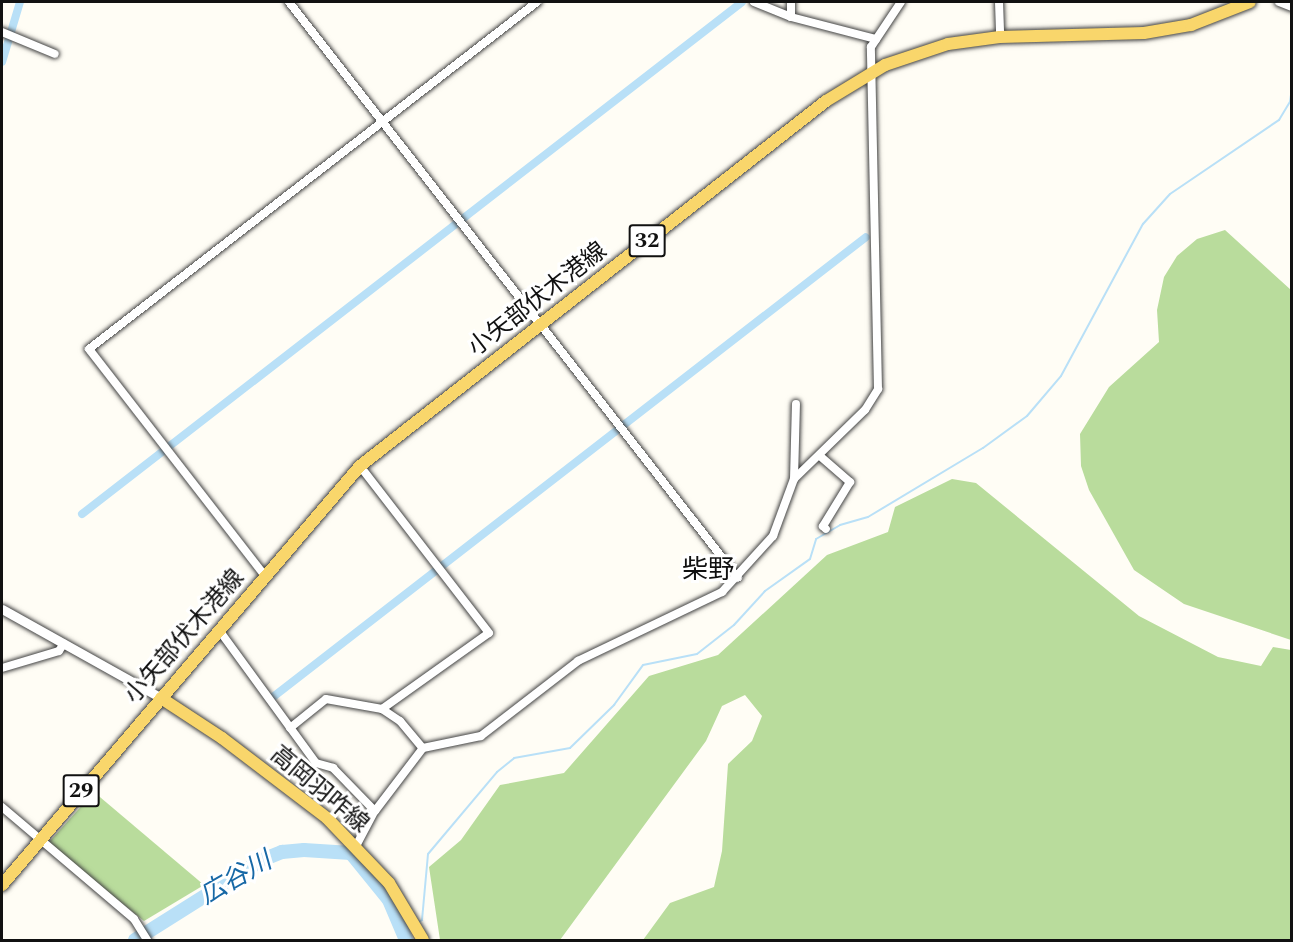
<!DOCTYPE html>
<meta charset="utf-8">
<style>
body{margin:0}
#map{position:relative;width:1293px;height:942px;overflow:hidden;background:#fffdf5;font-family:Spectral,"Noto Sans JP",serif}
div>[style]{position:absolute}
.forest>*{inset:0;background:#b9dc9c}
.stream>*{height:2px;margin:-1px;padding:0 1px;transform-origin:1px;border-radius:1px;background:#b9e0f7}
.canal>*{height:8px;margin:-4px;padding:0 4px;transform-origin:4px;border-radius:4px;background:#b9e0f7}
.river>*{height:14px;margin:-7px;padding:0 7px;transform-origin:7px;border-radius:7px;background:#b9e0f7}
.roads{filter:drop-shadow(0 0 2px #444) drop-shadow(0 0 2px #444)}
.minor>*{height:8px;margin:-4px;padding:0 4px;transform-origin:4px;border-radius:4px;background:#fff}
.tertiary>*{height:9px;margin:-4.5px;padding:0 4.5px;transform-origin:4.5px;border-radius:4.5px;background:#fff}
.primary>*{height:12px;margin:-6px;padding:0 6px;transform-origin:6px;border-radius:6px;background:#f9d66b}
span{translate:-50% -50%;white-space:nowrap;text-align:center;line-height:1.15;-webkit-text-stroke:6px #fff;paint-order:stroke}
.shield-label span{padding:2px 4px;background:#fff;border:2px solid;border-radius:4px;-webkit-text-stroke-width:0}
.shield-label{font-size:22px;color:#111;font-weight:700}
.street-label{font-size:24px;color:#111}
.neighbourhood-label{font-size:26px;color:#111}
.water-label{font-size:26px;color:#1768a6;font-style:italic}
.frame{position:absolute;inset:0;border:3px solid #111;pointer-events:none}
</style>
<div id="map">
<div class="forest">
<i style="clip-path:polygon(1225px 230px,1291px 290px,1291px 640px,1184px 604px,1134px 570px,1089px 490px,1081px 466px,1080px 434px,1109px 387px,1159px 342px,1157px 310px,1164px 277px,1177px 256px,1197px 239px)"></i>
<i style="clip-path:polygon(952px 479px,976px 483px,1139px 616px,1218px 657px,1261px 666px,1273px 647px,1291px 650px,1291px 940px,643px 940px,670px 903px,714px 887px,722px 851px,728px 764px,752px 741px,762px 716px,745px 695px,722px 706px,706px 741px,560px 940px,440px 940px,429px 867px,461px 840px,500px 785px,564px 773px,649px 676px,718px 655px,827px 555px,888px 532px,895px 507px)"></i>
<i style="clip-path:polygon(94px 792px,204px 885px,144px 921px,50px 845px,50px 841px)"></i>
</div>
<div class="stream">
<i style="left:417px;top:923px;width:6px;rotate:-31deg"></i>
<i style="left:422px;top:920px;width:66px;rotate:-84.8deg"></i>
<i style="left:428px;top:854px;width:107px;rotate:-49.9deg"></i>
<i style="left:497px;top:772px;width:22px;rotate:-39deg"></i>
<i style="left:514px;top:758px;width:57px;rotate:-10.1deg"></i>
<i style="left:570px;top:748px;width:62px;rotate:-44.3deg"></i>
<i style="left:614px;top:705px;width:49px;rotate:-54.1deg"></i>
<i style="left:643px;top:665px;width:55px;rotate:-11.5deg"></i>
<i style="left:697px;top:654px;width:47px;rotate:-38.1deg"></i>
<i style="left:734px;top:625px;width:46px;rotate:-47.6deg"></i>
<i style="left:765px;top:591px;width:55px;rotate:-35.4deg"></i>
<i style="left:810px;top:559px;width:21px;rotate:-73deg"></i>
<i style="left:816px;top:539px;width:28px;rotate:-30deg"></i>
<i style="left:840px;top:525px;width:29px;rotate:-16deg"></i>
<i style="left:868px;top:517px;width:134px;rotate:-31deg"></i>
<i style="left:983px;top:448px;width:54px;rotate:-36deg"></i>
<i style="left:1027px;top:416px;width:52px;rotate:-49.6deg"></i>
<i style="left:1061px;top:376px;width:173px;rotate:-61.7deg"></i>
<i style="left:1143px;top:224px;width:40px;rotate:-48deg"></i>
<i style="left:1170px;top:194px;width:132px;rotate:-34.2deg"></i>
<i style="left:1279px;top:120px;width:21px;rotate:-59deg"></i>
<i style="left:1290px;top:102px;width:14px;rotate:-82deg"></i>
<i style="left:403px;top:933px;width:9px;rotate:-36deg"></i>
</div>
<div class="canal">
<i style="left:2px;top:62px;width:63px;rotate:-73.3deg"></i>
<i style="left:82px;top:514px;width:835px;rotate:-37.8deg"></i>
<i style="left:273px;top:697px;width:750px;rotate:-37.8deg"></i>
</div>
<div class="river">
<i style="left:135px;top:940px;width:150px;rotate:-32.2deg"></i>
<i style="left:262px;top:860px;width:22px;rotate:-22deg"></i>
<i style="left:282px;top:852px;width:22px;rotate:-5deg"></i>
<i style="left:304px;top:850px;width:47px;rotate:3.7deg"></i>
<i style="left:351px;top:853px;width:60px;rotate:51deg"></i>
<i style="left:389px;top:900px;width:43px;rotate:67deg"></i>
</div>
<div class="roads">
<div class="minor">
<i style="left:289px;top:2px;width:730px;rotate:52.06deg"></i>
<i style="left:754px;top:2px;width:40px;rotate:22deg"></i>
<i style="left:791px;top:17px;width:88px;rotate:14.5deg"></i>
<i style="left:791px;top:2px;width:15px;rotate:90deg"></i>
<i style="left:999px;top:2px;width:35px;rotate:88deg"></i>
<i style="left:1279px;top:2px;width:14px;rotate:21deg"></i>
<i style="left:2px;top:32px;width:57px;rotate:22.5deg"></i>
<i style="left:820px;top:456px;width:40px;rotate:41deg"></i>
<i style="left:850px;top:482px;width:52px;rotate:121.5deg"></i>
<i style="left:823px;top:526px;width:4px;rotate:45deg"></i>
<i style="left:794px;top:479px;width:75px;rotate:-88.5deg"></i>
<i style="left:265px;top:576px;width:287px;rotate:-127.8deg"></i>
<i style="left:89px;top:349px;width:567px;rotate:-37.76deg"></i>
<i style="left:219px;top:630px;width:165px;rotate:53.9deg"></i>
<i style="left:316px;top:763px;width:18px;rotate:16deg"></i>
<i style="left:333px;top:768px;width:60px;rotate:45.7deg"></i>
<i style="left:2px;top:668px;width:59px;rotate:-16.6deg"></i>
<i style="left:59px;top:651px;width:9px;rotate:-58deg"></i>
<i style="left:382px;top:709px;width:22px;rotate:34deg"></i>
<i style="left:400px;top:721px;width:35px;rotate:50deg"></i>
<i style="left:290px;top:728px;width:46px;rotate:-38.9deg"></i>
<i style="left:326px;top:699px;width:57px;rotate:10.1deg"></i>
<i style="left:382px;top:709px;width:131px;rotate:-35.4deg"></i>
<i style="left:489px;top:633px;width:211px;rotate:-127.7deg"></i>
<i style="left:2px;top:807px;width:173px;rotate:40.3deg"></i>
<i style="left:134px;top:919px;width:25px;rotate:58deg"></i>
<i style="left:356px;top:846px;width:40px;rotate:-62deg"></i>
<i style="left:375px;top:811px;width:79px;rotate:-52.7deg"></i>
<i style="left:423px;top:748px;width:59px;rotate:-11.7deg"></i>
<i style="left:481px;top:736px;width:123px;rotate:-37.7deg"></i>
<i style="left:578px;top:661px;width:160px;rotate:-25.6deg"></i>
<i style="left:722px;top:592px;width:76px;rotate:-47.7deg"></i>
<i style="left:773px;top:536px;width:61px;rotate:-69.8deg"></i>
<i style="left:794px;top:479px;width:99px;rotate:-44.2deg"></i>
<i style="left:865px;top:410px;width:25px;rotate:-58deg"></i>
<i style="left:878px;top:389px;width:342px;rotate:-91.2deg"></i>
<i style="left:871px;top:47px;width:54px;rotate:-56.3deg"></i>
</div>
<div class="tertiary">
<i style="left:2px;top:609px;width:182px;rotate:29.2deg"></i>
</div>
<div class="primary">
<i style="left:161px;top:698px;width:73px;rotate:33.3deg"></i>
<i style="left:222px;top:738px;width:132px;rotate:37.3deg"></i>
<i style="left:327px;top:818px;width:90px;rotate:46.4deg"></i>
<i style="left:389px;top:883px;width:66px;rotate:59.2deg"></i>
<i style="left:2px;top:885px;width:551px;rotate:-49.49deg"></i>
<i style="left:360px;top:466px;width:592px;rotate:-38.07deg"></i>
<i style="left:826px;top:101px;width:69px;rotate:-31.4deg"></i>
<i style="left:885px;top:65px;width:66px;rotate:-18.4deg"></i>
<i style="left:948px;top:44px;width:52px;rotate:-7.7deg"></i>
<i style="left:1000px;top:37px;width:144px;rotate:-1.6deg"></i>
<i style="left:1144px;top:33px;width:48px;rotate:-9.7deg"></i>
<i style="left:1191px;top:25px;width:63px;rotate:-21.3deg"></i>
</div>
</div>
<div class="shield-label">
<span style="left:647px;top:241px">32</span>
<span style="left:81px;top:791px">29</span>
</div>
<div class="street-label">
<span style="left:538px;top:300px;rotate:-38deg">小矢部伏木港線</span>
<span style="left:185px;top:637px;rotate:-49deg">小矢部伏木港線</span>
<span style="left:319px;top:790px;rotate:40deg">高岡羽咋線</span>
</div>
<div class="neighbourhood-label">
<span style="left:708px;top:571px">柴野</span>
</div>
<div class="water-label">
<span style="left:236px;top:879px;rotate:-30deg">広谷川</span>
</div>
<div class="frame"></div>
</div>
